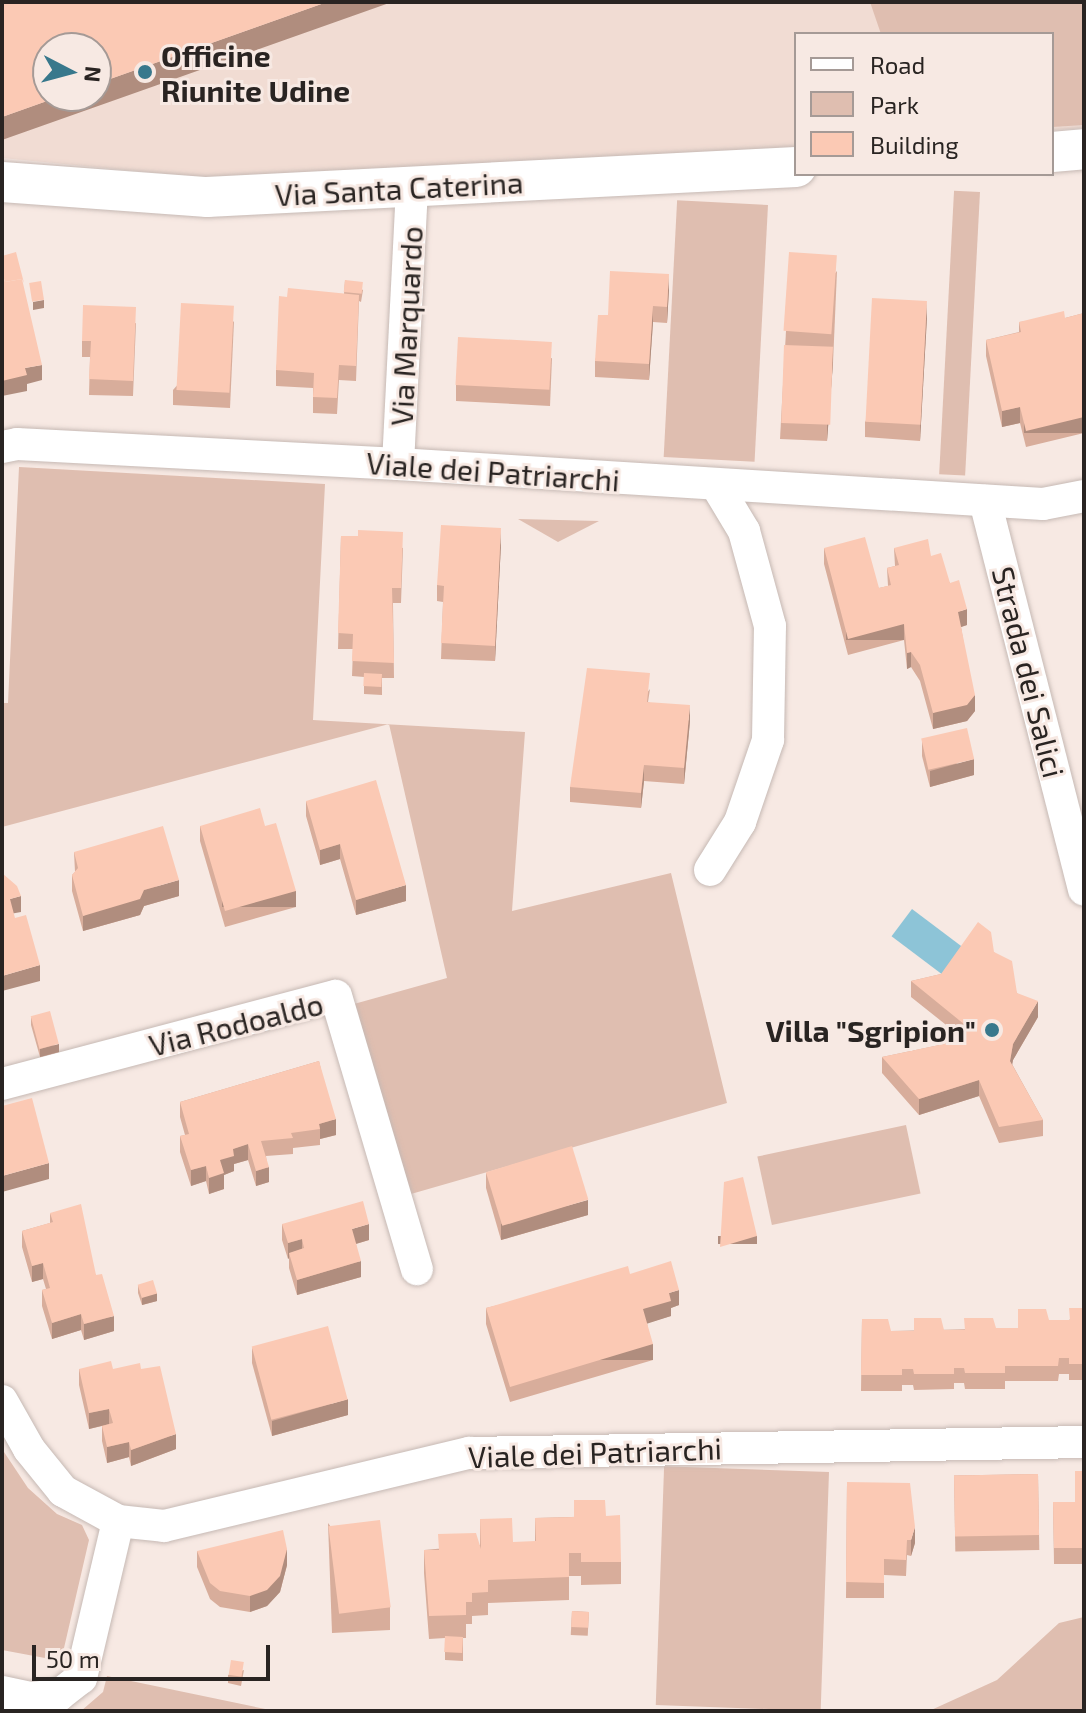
<!DOCTYPE html>
<style>
body{margin:0}
#map{position:relative;width:1086px;height:1713px;overflow:hidden;background:#f7e9e3;font-family:"Exo 2",sans-serif}
div>[style]{position:absolute}
.built>*{inset:0;background:#f1dcd3}
.green>*{inset:0;background:#dfbeb0;transform-origin:0 0}
.water>*{inset:0;background:#8dc4d7;transform-origin:0 0}
.roads{filter:drop-shadow(0 0 2px #c6b9b4) drop-shadow(0 0 2px #c6b9b4)}
.minor>*{height:32px;margin:-16px;padding:0 16px;transform-origin:16px;border-radius:16px;background:#fff}
.tertiary>*{height:40px;margin:-20px;padding:0 20px;transform-origin:20px;border-radius:20px;background:#fff}
.wall>*{inset:0;background:#d8ad9b;transform-origin:0 0}
.shaded-wall>*{inset:0;background:#b08d7e;transform-origin:0 0}
.building>*{inset:0;background:#fbc9b4;transform-origin:0 0}
.dots>*{width:22px;height:22px;translate:-50% -50%;box-sizing:border-box;border:4px solid #f7e9e3;border-radius:50%}
span{translate:-50% -50%;white-space:nowrap;text-align:center;line-height:1.15;-webkit-text-stroke:6px #f7e9e3;paint-order:stroke}
.poi-label{font-size:30px;color:#292422;font-weight:700}
.left{translate:0 -50%;text-align:left}
.right{translate:-100% -50%;text-align:right}
.street-label{font-size:30px;color:#292422}
.frame{position:absolute;inset:0;border:4px solid #292422;pointer-events:none}
.legend{position:absolute;left:794px;top:32px;width:260px;height:144px;box-sizing:border-box;background:#f7e9e3;border:2px solid #a59a96;margin:0;padding:10px 14px;list-style:none;font-size:24px;color:#292422}
.legend li{display:flex;align-items:center;gap:16px;height:40px}
.legend b{width:40px;border:2px solid #a59a96}
.north{position:absolute;left:32px;top:32px;width:80px;height:80px;box-sizing:border-box;background:#f7e9e3;border:2px solid #a59a96;border-radius:50%;rotate:96deg;font-size:22px;font-weight:700;line-height:32px;text-align:center;color:#292422}
.north::after{content:'';display:block;margin:auto;width:28px;height:36px;background:#38788c;clip-path:polygon(50% 0,100% 100%,50% 72%,0 100%)}
.scale{position:absolute;left:32px;top:1645px;width:238px;height:36px;box-sizing:border-box;border:4px solid #292422;border-top:0;padding-left:10px;font-size:24px;line-height:28px;white-space:nowrap;color:#292422;-webkit-text-stroke:6px #f7e9e3;paint-order:stroke}
</style>
<div id="map">
<div class="built">
<i style="clip-path:polygon(evenodd,2px 2px,1084px 2px,1084px 128px,1052px 130px,1052px 34px,796px 34px,796px 149px,199px 177px,2px 158px,2px 2px,48px 48px,96px 48px,96px 96px,48px 96px,48px 48px)"></i>
</div>
<div class="green">
<i style="clip-path:polygon(870px 2px,1084px 2px,1084px 125px,1052px 127px,1052px 34px,881px 34px)"></i>
<i style="left:980px;top:192px;width:284px;height:26px;rotate:93deg"></i>
<i style="left:768px;top:205px;width:257px;height:91px;rotate:93deg"></i>
<i style="clip-path:polygon(19px 467px,325px 484px,313px 720px,525px 732px,512px 911px,671px 873px,727px 1103px,411px 1194px,354px 1004px,447px 978px,389px 724px,2px 827px,2px 703px,8px 703px)"></i>
<i style="clip-path:polygon(518px 519px,599px 521px,558px 542px)"></i>
<i style="left:906px;top:1125px;width:70px;height:152px;rotate:78deg"></i>
<i style="clip-path:polygon(2px 1449px,28px 1488px,57px 1514px,82px 1525px,89px 1540px,61px 1661px,2px 1650px)"></i>
<i style="left:829px;top:1472px;width:239px;height:165px;rotate:92deg"></i>
<i style="clip-path:polygon(1084px 1617px,1084px 1711px,929px 1711px,997px 1680px,1059px 1623px)"></i>
<i style="clip-path:polygon(107px 1676px,275px 1711px,81px 1711px,103px 1692px)"></i>
</div>
<div class="water">
<i style="left:912px;top:909px;width:64px;height:34px;rotate:37deg"></i>
</div>
<div class="roads">
<div class="minor">
<i style="left:2px;top:447px;width:15px;rotate:-11deg"></i>
<i style="left:17px;top:444px;width:382px;rotate:3deg"></i>
<i style="left:398px;top:464px;width:646px;rotate:3.55deg"></i>
<i style="left:1043px;top:504px;width:42px;rotate:-11deg"></i>
<i style="left:398px;top:464px;width:276px;rotate:-87.1deg"></i>
<i style="left:985px;top:501px;width:401px;rotate:75.7deg"></i>
<i style="left:710px;top:870px;width:57px;rotate:-58deg"></i>
<i style="left:740px;top:822px;width:87px;rotate:-71.1deg"></i>
<i style="left:768px;top:740px;width:114px;rotate:-89deg"></i>
<i style="left:770px;top:626px;width:98px;rotate:-105.3deg"></i>
<i style="left:744px;top:531px;width:52px;rotate:-121deg"></i>
<i style="left:2px;top:1084px;width:345px;rotate:-14.8deg"></i>
<i style="left:336px;top:996px;width:285px;rotate:73.5deg"></i>
<i style="left:2px;top:1401px;width:55px;rotate:60.6deg"></i>
<i style="left:29px;top:1449px;width:54px;rotate:51deg"></i>
<i style="left:63px;top:1491px;width:63px;rotate:28.6deg"></i>
<i style="left:118px;top:1521px;width:46px;rotate:6.2deg"></i>
<i style="left:164px;top:1526px;width:314px;rotate:-13.5deg"></i>
<i style="left:469px;top:1453px;width:615px;rotate:-1.02deg"></i>
<i style="left:2px;top:1692px;width:30px;rotate:12deg"></i>
<i style="left:31px;top:1698px;width:28px;rotate:-6deg"></i>
<i style="left:59px;top:1695px;width:28px;rotate:-38deg"></i>
<i style="left:81px;top:1678px;width:161px;rotate:-76.7deg"></i>
</div>
<div class="tertiary">
<i style="left:1052px;top:152px;width:32px;rotate:-5deg"></i>
<i style="left:2px;top:182px;width:206px;rotate:4.2deg"></i>
<i style="left:207px;top:197px;width:590px;rotate:-2.92deg"></i>
</div>
</div>
<div class="wall">
<i style="clip-path:polygon(837px 271px,833px 363px,827px 441px,780px 439px,786px 331px)"></i>
<i style="clip-path:polygon(345px 280px,363px 290px,361px 302px,359px 301px,356px 381px,339px 380px,337px 414px,313px 413px,313px 388px,276px 386px,276px 370px,287px 297px,344px 294px)"></i>
<i style="clip-path:polygon(669px 290px,667px 323px,653px 322px,649px 380px,595px 377px,595px 361px,608px 315px)"></i>
<i style="clip-path:polygon(1084px 313px,1084px 433px,1026px 447px,1020px 423px,1002px 427px,986px 356px,986px 340px,1019px 332px,1019px 322px,1065px 318px)"></i>
<i style="clip-path:polygon(927px 317px,920px 441px,865px 437px,865px 422px)"></i>
<i style="clip-path:polygon(234px 321px,230px 408px,173px 405px,173px 390px)"></i>
<i style="clip-path:polygon(136px 323px,133px 396px,89px 395px,90px 357px,82px 357px,82px 341px)"></i>
<i style="clip-path:polygon(552px 358px,550px 406px,456px 401px,456px 385px)"></i>
<i style="clip-path:polygon(341px 536px,403px 548px,401px 603px,393px 603px,394px 678px,382px 678px,382px 695px,364px 694px,364px 677px,352px 676px,353px 649px,338px 649px)"></i>
<i style="clip-path:polygon(501px 544px,495px 661px,441px 659px,443px 602px,437px 601px,437px 585px)"></i>
<i style="clip-path:polygon(824px 548px,879px 588px,888px 586px,887px 568px,895px 566px,894px 548px,931px 556px,950px 583px,967px 625px,961px 627px,975px 711px,967px 721px,933px 729px,920px 681px,911px 667px,907px 669px,904px 640px,848px 655px,824px 564px)"></i>
<i style="clip-path:polygon(650px 689px,648px 702px,690px 721px,684px 784px,644px 781px,641px 808px,570px 802px,570px 787px)"></i>
<i style="clip-path:polygon(922px 740px,974px 775px,930px 787px,922px 756px)"></i>
<i style="clip-path:polygon(306px 801px,406px 901px,356px 915px,340px 859px,320px 865px,306px 816px)"></i>
<i style="clip-path:polygon(200px 826px,265px 826px,296px 907px,225px 927px,200px 841px)"></i>
<i style="clip-path:polygon(74px 852px,179px 896px,144px 906px,140px 915px,83px 931px,72px 891px,72px 875px,75px 872px)"></i>
<i style="clip-path:polygon(994px 952px,1017px 993px,1038px 1017px,1013px 1060px,1012px 1064px,1043px 1120px,1043px 1136px,999px 1143px,979px 1096px,919px 1115px,882px 1073px,882px 1057px,949px 1043px,960px 1036px,911px 997px,911px 981px,941px 974px)"></i>
<i style="clip-path:polygon(31px 1017px,59px 1052px,40px 1057px,31px 1025px)"></i>
<i style="clip-path:polygon(319px 1061px,336px 1135px,320px 1139px,320px 1145px,293px 1148px,293px 1154px,266px 1156px,269px 1182px,256px 1186px,248px 1160px,234px 1164px,234px 1171px,224px 1175px,224px 1189px,209px 1194px,206px 1181px,191px 1186px,180px 1152px,180px 1136px,185px 1135px,180px 1117px,180px 1102px)"></i>
<i style="clip-path:polygon(486px 1173px,588px 1215px,501px 1240px,486px 1188px)"></i>
<i style="clip-path:polygon(50px 1213px,96px 1275px,114px 1331px,84px 1340px,81px 1330px,52px 1339px,42px 1306px,42px 1290px,46px 1289px,43px 1279px,32px 1282px,22px 1247px,22px 1231px,50px 1223px)"></i>
<i style="clip-path:polygon(282px 1224px,369px 1240px,356px 1244px,361px 1277px,297px 1295px,289px 1268px,289px 1258px,288px 1259px,282px 1240px)"></i>
<i style="clip-path:polygon(630px 1274px,679px 1305px,671px 1308px,671px 1316px,647px 1323px,653px 1360px,510px 1402px,486px 1324px,486px 1308px)"></i>
<i style="clip-path:polygon(138px 1285px,157px 1301px,142px 1305px,138px 1293px)"></i>
<i style="clip-path:polygon(1084px 1308px,1084px 1380px,1069px 1380px,1069px 1374px,1059px 1374px,1058px 1381px,1005px 1381px,1005px 1389px,965px 1389px,964px 1383px,954px 1383px,954px 1389px,914px 1390px,913px 1385px,902px 1385px,902px 1391px,861px 1391px,862px 1319px,891px 1331px,1018px 1328px,1049px 1320px,1069px 1320px)"></i>
<i style="clip-path:polygon(252px 1348px,348px 1415px,272px 1436px,252px 1363px)"></i>
<i style="clip-path:polygon(79px 1369px,141px 1369px,176px 1449px,131px 1466px,129px 1457px,107px 1463px,102px 1441px,102px 1426px,89px 1429px,79px 1385px)"></i>
<i style="clip-path:polygon(1084px 1471px,1084px 1556px,1083px 1564px,1054px 1564px,1053px 1502px,1075px 1502px)"></i>
<i style="left:1038px;top:1474px;width:76px;height:84px;rotate:89deg"></i>
<i style="clip-path:polygon(847px 1482px,915px 1543px,911px 1556px,907px 1555px,906px 1576px,884px 1575px,884px 1598px,846px 1598px)"></i>
<i style="clip-path:polygon(606px 1516px,621px 1562px,621px 1584px,581px 1585px,581px 1576px,569px 1576px,569px 1600px,488px 1603px,488px 1615px,472px 1616px,472px 1624px,466px 1624px,466px 1638px,463px 1638px,463px 1661px,445px 1660px,445px 1638px,429px 1639px,424px 1573px,424px 1550px,480px 1545px,480px 1519px,513px 1542px,535px 1542px,535px 1518px)"></i>
<i style="clip-path:polygon(328px 1523px,390px 1607px,390px 1630px,332px 1633px)"></i>
<i style="clip-path:polygon(197px 1551px,287px 1565px,280px 1592px,267px 1606px,250px 1612px,220px 1607px,210px 1599px,197px 1567px)"></i>
<i style="left:572px;top:1611px;width:17px;height:24px;rotate:3deg"></i>
<i style="clip-path:polygon(244px 1670px,241px 1686px,228px 1683px,228px 1675px)"></i>
</div>
<div class="shaded-wall">
<i style="clip-path:polygon(327px 2px,392px 2px,2px 140px,2px 117px,61px 96px,96px 96px,96px 84px)"></i>
<i style="clip-path:polygon(669px 274px,669px 290px,667px 323px,667px 307px)"></i>
<i style="clip-path:polygon(44px 300px,44px 308px,33px 310px,33px 302px)"></i>
<i style="clip-path:polygon(927px 301px,927px 317px,920px 441px,920px 425px)"></i>
<i style="clip-path:polygon(653px 306px,653px 322px,649px 380px,649px 364px)"></i>
<i style="clip-path:polygon(833px 347px,833px 363px,827px 441px,827px 425px)"></i>
<i style="clip-path:polygon(42px 365px,42px 380px,27px 384px,27px 391px,2px 396px,2px 381px,25px 368px)"></i>
<i style="clip-path:polygon(1020px 407px,1020px 423px,1002px 427px,1002px 411px)"></i>
<i style="left:1084px;top:417px;width:16px;height:60px;rotate:90deg"></i>
<i style="clip-path:polygon(501px 528px,501px 544px,495px 661px,495px 646px)"></i>
<i style="clip-path:polygon(967px 609px,967px 625px,958px 628px,958px 612px)"></i>
<i style="left:904px;top:624px;width:16px;height:58px;rotate:90deg"></i>
<i style="clip-path:polygon(911px 652px,911px 667px,907px 669px,907px 653px)"></i>
<i style="clip-path:polygon(975px 695px,975px 711px,967px 721px,933px 729px,933px 713px)"></i>
<i style="clip-path:polygon(690px 705px,690px 721px,684px 784px,684px 768px)"></i>
<i style="clip-path:polygon(974px 759px,974px 775px,930px 787px,930px 771px)"></i>
<i style="clip-path:polygon(644px 765px,644px 781px,641px 808px,641px 793px)"></i>
<i style="clip-path:polygon(340px 844px,340px 859px,320px 865px,320px 850px)"></i>
<i style="clip-path:polygon(179px 880px,179px 896px,144px 906px,140px 915px,83px 931px,83px 916px,144px 890px)"></i>
<i style="clip-path:polygon(406px 885px,406px 901px,356px 915px,356px 900px)"></i>
<i style="left:296px;top:891px;width:16px;height:74px;rotate:90deg"></i>
<i style="clip-path:polygon(21px 896px,21px 912px,10px 914px,10px 899px)"></i>
<i style="clip-path:polygon(40px 965px,40px 981px,2px 991px,2px 976px)"></i>
<i style="clip-path:polygon(1038px 1001px,1038px 1017px,1013px 1060px,1010px 1077px,1010px 1061px,1013px 1044px)"></i>
<i style="clip-path:polygon(59px 1044px,59px 1052px,40px 1057px,40px 1049px)"></i>
<i style="clip-path:polygon(979px 1080px,979px 1096px,919px 1115px,919px 1099px)"></i>
<i style="clip-path:polygon(336px 1119px,336px 1135px,320px 1139px,320px 1129px,319px 1124px)"></i>
<i style="clip-path:polygon(248px 1144px,248px 1160px,234px 1164px,234px 1171px,224px 1175px,224px 1189px,209px 1194px,209px 1178px,220px 1160px,233px 1149px)"></i>
<i style="clip-path:polygon(49px 1163px,49px 1179px,2px 1192px,2px 1176px)"></i>
<i style="clip-path:polygon(206px 1166px,206px 1181px,191px 1186px,191px 1170px)"></i>
<i style="clip-path:polygon(269px 1167px,269px 1182px,256px 1186px,256px 1171px)"></i>
<i style="clip-path:polygon(588px 1200px,588px 1215px,501px 1240px,501px 1224px)"></i>
<i style="clip-path:polygon(369px 1224px,369px 1240px,352px 1245px,352px 1229px)"></i>
<i style="left:757px;top:1236px;width:8px;height:39px;rotate:90deg"></i>
<i style="clip-path:polygon(302px 1239px,302px 1255px,289px 1253px,289px 1258px,288px 1259px,288px 1243px)"></i>
<i style="clip-path:polygon(361px 1261px,361px 1277px,297px 1295px,297px 1280px)"></i>
<i style="clip-path:polygon(43px 1263px,43px 1279px,32px 1282px,32px 1266px)"></i>
<i style="clip-path:polygon(679px 1290px,679px 1305px,671px 1308px,671px 1316px,643px 1325px,643px 1309px,669px 1293px)"></i>
<i style="clip-path:polygon(157px 1293px,157px 1301px,142px 1305px,142px 1297px)"></i>
<i style="clip-path:polygon(81px 1314px,81px 1330px,52px 1339px,52px 1323px)"></i>
<i style="clip-path:polygon(114px 1316px,114px 1331px,84px 1340px,84px 1324px)"></i>
<i style="left:653px;top:1344px;width:16px;height:149px;rotate:90deg"></i>
<i style="clip-path:polygon(348px 1399px,348px 1415px,272px 1436px,272px 1421px)"></i>
<i style="clip-path:polygon(109px 1409px,109px 1424px,89px 1429px,89px 1413px)"></i>
<i style="clip-path:polygon(176px 1434px,176px 1449px,131px 1466px,131px 1450px)"></i>
<i style="clip-path:polygon(129px 1442px,129px 1457px,107px 1463px,107px 1447px)"></i>
<i style="clip-path:polygon(915px 1527px,915px 1543px,911px 1556px,911px 1540px)"></i>
<i style="clip-path:polygon(287px 1549px,287px 1565px,280px 1592px,267px 1606px,250px 1612px,250px 1596px)"></i>
</div>
<div class="building">
<i style="clip-path:polygon(2px 2px,327px 2px,96px 84px,96px 48px,48px 48px,48px 96px,61px 96px,2px 117px)"></i>
<i style="clip-path:polygon(16px 252px,24px 283px,22px 279px,5px 282px,3px 275px,2px 275px,2px 256px)"></i>
<i style="left:789px;top:252px;width:48px;height:79px;rotate:4deg"></i>
<i style="clip-path:polygon(610px 271px,669px 274px,667px 307px,653px 306px,649px 364px,595px 361px,598px 315px,608px 315px)"></i>
<i style="clip-path:polygon(2px 275px,3px 275px,5px 282px,22px 279px,42px 365px,25px 368px,27px 375px,2px 381px)"></i>
<i style="left:345px;top:280px;width:18px;height:12px;rotate:6deg"></i>
<i style="left:41px;top:281px;width:19px;height:12px;rotate:81deg"></i>
<i style="clip-path:polygon(288px 288px,359px 295px,356px 366px,339px 365px,337px 398px,313px 397px,314px 373px,276px 370px,279px 296px,287px 297px)"></i>
<i style="left:872px;top:298px;width:55px;height:124px;rotate:3deg"></i>
<i style="left:181px;top:303px;width:53px;height:87px;rotate:3deg"></i>
<i style="clip-path:polygon(83px 305px,136px 307px,133px 381px,89px 379px,91px 341px,82px 341px)"></i>
<i style="clip-path:polygon(1064px 311px,1065px 318px,1084px 313px,1084px 417px,1026px 431px,1020px 407px,1002px 411px,986px 340px,1021px 332px,1019px 322px)"></i>
<i style="left:458px;top:337px;width:94px;height:48px;rotate:3deg"></i>
<i style="left:784px;top:345px;width:49px;height:78px;rotate:2deg"></i>
<i style="clip-path:polygon(441px 525px,501px 528px,495px 646px,441px 643px,444px 586px,437px 585px)"></i>
<i style="clip-path:polygon(358px 530px,403px 532px,401px 588px,392px 588px,394px 663px,352px 661px,353px 634px,338px 633px,341px 536px,358px 536px)"></i>
<i style="clip-path:polygon(865px 537px,879px 588px,891px 585px,887px 568px,899px 565px,894px 548px,928px 539px,931px 556px,941px 553px,950px 583px,959px 580px,967px 609px,958px 612px,975px 695px,967px 705px,933px 713px,920px 665px,911px 652px,907px 653px,904px 624px,848px 639px,824px 548px)"></i>
<i style="clip-path:polygon(587px 668px,650px 673px,647px 702px,690px 705px,684px 768px,644px 765px,641px 793px,570px 787px)"></i>
<i style="left:364px;top:673px;width:18px;height:13px;rotate:3deg"></i>
<i style="left:967px;top:728px;width:32px;height:47px;rotate:77deg"></i>
<i style="clip-path:polygon(376px 780px,406px 885px,356px 900px,340px 844px,320px 850px,306px 801px)"></i>
<i style="clip-path:polygon(260px 808px,265px 826px,276px 823px,296px 891px,225px 911px,200px 826px)"></i>
<i style="clip-path:polygon(163px 826px,179px 880px,144px 890px,140px 899px,83px 916px,72px 875px,78px 868px,74px 852px)"></i>
<i style="clip-path:polygon(2px 873px,17px 886px,21px 896px,10px 899px,15px 918px,26px 915px,40px 965px,2px 976px)"></i>
<i style="clip-path:polygon(978px 922px,991px 932px,994px 952px,1012px 961px,1017px 993px,1038px 1001px,1013px 1044px,1010px 1061px,1043px 1120px,999px 1127px,979px 1080px,919px 1099px,882px 1057px,949px 1043px,970px 1029px,911px 981px,941px 974px)"></i>
<i style="left:50px;top:1011px;width:34px;height:20px;rotate:75deg"></i>
<i style="clip-path:polygon(319px 1061px,336px 1119px,319px 1124px,320px 1129px,291px 1133px,293px 1138px,261px 1141px,269px 1167px,256px 1171px,248px 1144px,233px 1149px,234px 1156px,220px 1160px,224px 1173px,209px 1178px,206px 1166px,191px 1170px,180px 1136px,189px 1134px,180px 1102px)"></i>
<i style="clip-path:polygon(32px 1098px,49px 1163px,2px 1176px,2px 1106px)"></i>
<i style="left:572px;top:1146px;width:56px;height:90px;rotate:73deg"></i>
<i style="clip-path:polygon(743px 1177px,757px 1236px,720px 1247px,724px 1182px)"></i>
<i style="clip-path:polygon(363px 1201px,369px 1224px,352px 1229px,361px 1261px,297px 1280px,289px 1253px,304px 1248px,302px 1239px,288px 1243px,282px 1224px)"></i>
<i style="clip-path:polygon(81px 1204px,96px 1275px,102px 1274px,114px 1316px,84px 1324px,81px 1314px,52px 1323px,42px 1290px,50px 1288px,43px 1263px,32px 1266px,22px 1231px,53px 1222px,50px 1213px)"></i>
<i style="clip-path:polygon(671px 1261px,679px 1290px,669px 1293px,671px 1301px,643px 1309px,653px 1344px,510px 1387px,486px 1308px,628px 1266px,630px 1274px)"></i>
<i style="left:153px;top:1280px;width:14px;height:16px;rotate:73deg"></i>
<i style="clip-path:polygon(1069px 1308px,1084px 1308px,1084px 1364px,1069px 1364px,1069px 1358px,1059px 1358px,1058px 1366px,1005px 1366px,1005px 1373px,965px 1373px,964px 1368px,954px 1368px,954px 1374px,914px 1374px,913px 1369px,902px 1369px,902px 1375px,861px 1375px,862px 1319px,888px 1319px,891px 1331px,914px 1331px,914px 1318px,941px 1318px,944px 1330px,965px 1330px,964px 1318px,993px 1318px,996px 1328px,1018px 1328px,1018px 1309px,1046px 1309px,1049px 1320px,1070px 1320px)"></i>
<i style="left:328px;top:1326px;width:76px;height:79px;rotate:75deg"></i>
<i style="clip-path:polygon(111px 1361px,113px 1369px,140px 1363px,141px 1369px,160px 1366px,176px 1434px,131px 1450px,129px 1442px,107px 1447px,102px 1426px,113px 1423px,109px 1409px,89px 1413px,79px 1369px)"></i>
<i style="clip-path:polygon(1075px 1471px,1084px 1471px,1084px 1540px,1083px 1548px,1054px 1548px,1053px 1502px,1075px 1502px)"></i>
<i style="left:1038px;top:1474px;width:61px;height:84px;rotate:89deg"></i>
<i style="clip-path:polygon(847px 1482px,910px 1483px,915px 1527px,911px 1540px,907px 1540px,906px 1560px,884px 1559px,884px 1583px,846px 1582px)"></i>
<i style="clip-path:polygon(574px 1500px,605px 1500px,606px 1516px,620px 1515px,621px 1562px,581px 1562px,581px 1553px,569px 1553px,569px 1577px,488px 1580px,488px 1592px,472px 1593px,472px 1602px,466px 1602px,466px 1615px,429px 1616px,424px 1550px,439px 1550px,438px 1534px,476px 1533px,481px 1549px,480px 1519px,512px 1518px,513px 1542px,536px 1541px,535px 1518px,574px 1517px)"></i>
<i style="left:380px;top:1520px;width:88px;height:52px;rotate:83deg"></i>
<i style="clip-path:polygon(283px 1530px,287px 1549px,280px 1576px,267px 1590px,250px 1596px,220px 1591px,210px 1583px,197px 1551px)"></i>
<i style="left:572px;top:1611px;width:17px;height:16px;rotate:3deg"></i>
<i style="left:445px;top:1636px;width:18px;height:16px;rotate:3deg"></i>
<i style="left:231px;top:1660px;width:13px;height:15px;rotate:9deg"></i>
</div>
<div class="dots">
<i style="left:145px;top:72px;background:#38788c"></i>
<i style="left:992px;top:1030px;background:#38788c"></i>
</div>
<div class="poi-label">
<span class="left" style="left:161px;top:72px">Officine<br>Riunite Udine</span>
<span class="right" style="left:976px;top:1030px">Villa "Sgripion"</span>
</div>
<div class="street-label">
<span style="left:399px;top:188px;rotate:-3deg">Via Santa Caterina</span>
<span style="left:406px;top:326px;rotate:-87deg">Via Marquardo</span>
<span style="left:493px;top:471px;rotate:4deg">Viale dei Patriarchi</span>
<span style="left:1029px;top:672px;rotate:76deg">Strada dei Salici</span>
<span style="left:236px;top:1024px;rotate:-14deg">Via Rodoaldo</span>
<span style="left:595px;top:1452px;rotate:-2deg">Viale dei Patriarchi</span>
</div>
<div class="frame"></div>
<ul class="legend">
<li><b style="height:10px;background:#fff"></b>Road</li>
<li><b style="height:22px;background:#dfbeb0"></b>Park</li>
<li><b style="height:22px;background:#fbc9b4"></b>Building</li>
</ul>
<div class="north">N</div>
<div class="scale">50 m</div>
</div>
